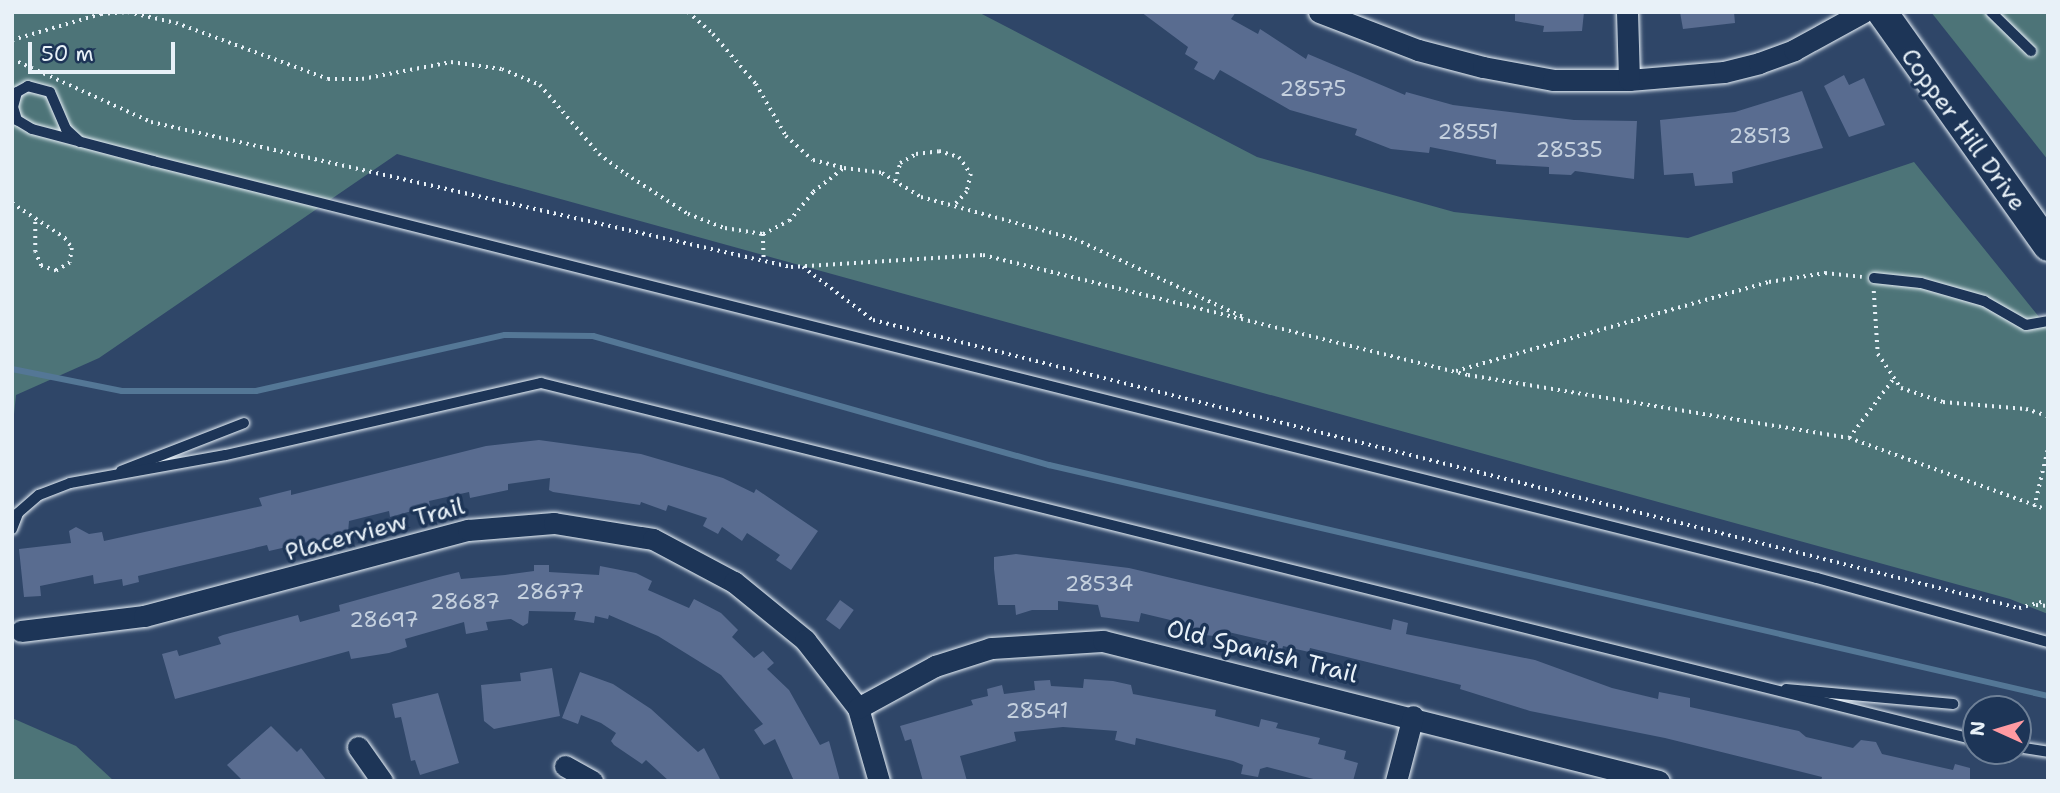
<!DOCTYPE html>
<style>
body{margin:0}
#map{position:relative;width:2060px;height:793px;overflow:hidden;background:#2f4668;font-family:"Shantell Sans",sans-serif}
div>[style]{position:absolute}
.green>*{inset:0;background:#4d7478}
.stream>*{height:6px;margin:-3px;padding:0 3px;transform-origin:3px;border-radius:3px;background:#547796}
.building>*{inset:0;background:#596c90;transform-origin:0 0}
.path>*{height:3.5px;margin-top:-1.75px;transform-origin:0;background:repeating-linear-gradient(90deg,#e8f1f8 0 2px,transparent 0 7px)}
.roads{filter:drop-shadow(0 0 2px #e8f1f8) drop-shadow(0 0 2px #e8f1f8)}
.service>*{height:10px;margin:-5px;padding:0 5px;transform-origin:5px;border-radius:5px;background:#1d3557}
.minor>*{height:21px;margin:-10.5px;padding:0 10.5px;transform-origin:10.5px;border-radius:10.5px;background:#1d3557}
.secondary>*{height:30px;margin:-15px;padding:0 15px;transform-origin:15px;border-radius:15px;background:#1d3557}
span{translate:-50% -50%;white-space:nowrap;text-align:center;line-height:1.15;-webkit-text-stroke:7px #1d3557;paint-order:stroke}
.number-label{font-size:21px;color:#c4d0de}
.number-label span{-webkit-text-stroke-width:0}
.street-label{font-size:24px;color:#e8f1f8}
.frame{position:absolute;inset:0;border:14px solid #e8f1f8;pointer-events:none}
.north{position:absolute;left:1962px;top:695px;width:70px;height:70px;box-sizing:border-box;background:#1d3557;border:2px solid #6e8097;border-radius:50%;rotate:274deg;font-size:19px;font-weight:700;line-height:28px;text-align:center;color:#e8f1f8}
.north::after{content:'';display:block;margin:auto;width:24px;height:32px;background:#ff9aa2;clip-path:polygon(50% 0,100% 100%,50% 72%,0 100%)}
.scale{position:absolute;left:28px;top:42px;width:147px;height:32px;box-sizing:border-box;border:4px solid #e8f1f8;border-top:0;padding-left:9px;font-size:21px;line-height:24px;white-space:nowrap;color:#e8f1f8;-webkit-text-stroke:5px #1d3557;paint-order:stroke}
</style>
<div id="map">
<div class="green">
<i style="clip-path:polygon(12px 12px,978px 12px,1257px 157px,1454px 212px,1688px 238px,1914px 162px,2048px 328px,2048px 614px,2010px 599px,397px 154px,99px 358px,16px 395px,12px 434px)"></i>
<i style="clip-path:polygon(1931px 12px,2048px 12px,2048px 160px)"></i>
<i style="clip-path:polygon(12px 718px,76px 746px,114px 781px,12px 781px)"></i>
</div>
<div class="stream">
<i style="left:12px;top:369px;width:112px;rotate:11.3deg"></i>
<i style="left:122px;top:391px;width:134px"></i>
<i style="left:256px;top:391px;width:255px;rotate:-12.7deg"></i>
<i style="left:505px;top:335px;width:88px;rotate:0.7deg"></i>
<i style="left:593px;top:336px;width:474px;rotate:15.8deg"></i>
<i style="left:1049px;top:465px;width:1025px;rotate:13.02deg"></i>
</div>
<div class="building">
<i style="clip-path:polygon(1141px 12px,1236px 12px,1231px 19px,1258px 34px,1260px 29px,1306px 59px,1308px 54px,1405px 95px,1406px 92px,1453px 105px,1574px 120px,1637px 121px,1634px 179px,1575px 171px,1571px 175px,1549px 174px,1549px 167px,1496px 164px,1496px 160px,1430px 147px,1429px 153px,1391px 149px,1355px 135px,1357px 129px,1290px 110px,1220px 70px,1214px 80px,1194px 69px,1198px 62px,1185px 54px,1188px 47px)"></i>
<i style="clip-path:polygon(1515px 12px,1584px 12px,1582px 31px,1543px 32px,1544px 26px,1515px 21px)"></i>
<i style="clip-path:polygon(1680px 12px,1734px 12px,1735px 23px,1683px 29px)"></i>
<i style="clip-path:polygon(1844px 75px,1849px 85px,1864px 78px,1885px 125px,1849px 137px,1824px 86px)"></i>
<i style="clip-path:polygon(1802px 91px,1823px 148px,1732px 172px,1733px 183px,1695px 186px,1693px 173px,1664px 175px,1660px 120px,1735px 112px)"></i>
<i style="clip-path:polygon(539px 440px,641px 454px,723px 478px,754px 493px,756px 489px,818px 531px,791px 570px,776px 560px,780px 555px,747px 533px,742px 541px,722px 527px,718px 534px,703px 526px,707px 518px,668px 505px,666px 511px,641px 502px,640px 505px,553px 492px,549px 490px,550px 478px,508px 484px,508px 490px,470px 498px,469px 492px,429px 501px,430px 506px,390px 517px,389px 511px,349px 521px,348px 533px,269px 551px,267px 545px,138px 576px,139px 582px,123px 586px,122px 579px,94px 584px,93px 575px,40px 586px,41px 596px,24px 597px,19px 549px,71px 543px,69px 531px,76px 527px,89px 534px,102px 532px,104px 541px,262px 506px,259px 498px,291px 490px,291px 495px,486px 446px)"></i>
<i style="clip-path:polygon(1016px 554px,1129px 568px,1391px 630px,1393px 619px,1408px 623px,1406px 634px,1535px 660px,1612px 688px,1658px 699px,1659px 692px,1690px 698px,1690px 707px,1799px 731px,1806px 737px,1853px 748px,1861px 740px,1876px 742px,1882px 754px,1953px 770px,1955px 764px,1970px 768px,1970px 781px,1821px 781px,1822px 777px,1665px 738px,1530px 711px,1460px 689px,1461px 685px,1310px 648px,1309px 652px,1283px 646px,1281px 654px,1264px 650px,1267px 641px,1224px 631px,1222px 637px,1197px 634px,1181px 630px,1183px 623px,1141px 613px,1139px 622px,1101px 617px,1098px 605px,1058px 601px,1058px 610px,1032px 610px,1016px 615px,1015px 605px,998px 605px,994px 569px,994px 557px)"></i>
<i style="clip-path:polygon(534px 565px,549px 565px,549px 572px,599px 575px,600px 566px,636px 573px,652px 581px,648px 590px,689px 608px,694px 599px,721px 613px,738px 630px,732px 637px,754px 658px,763px 651px,774px 663px,767px 669px,789px 690px,820px 745px,829px 741px,840px 781px,794px 781px,775px 739px,764px 745px,754px 730px,763px 724px,721px 675px,658px 636px,609px 615px,608px 619px,595px 616px,594px 623px,574px 620px,576px 612px,529px 611px,528px 623px,523px 626px,511px 619px,486px 622px,488px 630px,466px 634px,464px 622px,405px 639px,407px 647px,389px 653px,351px 659px,349px 651px,175px 699px,162px 654px,177px 650px,179px 656px,221px 644px,218px 637px,223px 635px,298px 615px,300px 622px,340px 611px,339px 605px,443px 576px,459px 572px,461px 579px,505px 575px,534px 571px)"></i>
<i style="left:840px;top:600px;width:17px;height:24px;rotate:36deg"></i>
<i style="clip-path:polygon(552px 668px,560px 716px,494px 729px,484px 721px,481px 685px,521px 681px,520px 673px)"></i>
<i style="clip-path:polygon(580px 672px,613px 684px,651px 709px,698px 752px,704px 748px,721px 781px,669px 781px,646px 760px,642px 764px,614px 745px,611px 741px,616px 733px,601px 723px,581px 715px,578px 724px,562px 718px)"></i>
<i style="clip-path:polygon(1084px 679px,1113px 681px,1131px 685px,1133px 694px,1216px 710px,1215px 716px,1259px 727px,1261px 719px,1278px 723px,1276px 728px,1320px 738px,1318px 744px,1346px 751px,1344px 759px,1358px 763px,1353px 781px,1321px 781px,1267px 767px,1260px 769px,1258px 777px,1241px 774px,1243px 765px,1233px 761px,1136px 738px,1135px 745px,1115px 740px,1117px 731px,1063px 727px,1014px 732px,1016px 741px,960px 756px,967px 781px,923px 781px,911px 739px,905px 741px,900px 726px,973px 705px,971px 700px,988px 696px,987px 689px,1002px 685px,1004px 694px,1035px 690px,1034px 681px,1050px 680px,1051px 686px,1083px 688px)"></i>
<i style="clip-path:polygon(438px 693px,459px 763px,420px 775px,415px 760px,411px 761px,401px 717px,395px 718px,392px 704px)"></i>
<i style="clip-path:polygon(271px 726px,297px 752px,301px 748px,327px 781px,243px 781px,227px 765px)"></i>
</div>
<div class="path">
<i style="left:688px;top:12px;width:33px;rotate:41deg"></i>
<i style="left:713px;top:34px;width:66px;rotate:49.3deg"></i>
<i style="left:756px;top:84px;width:60px;rotate:60deg"></i>
<i style="left:786px;top:136px;width:36px;rotate:42deg"></i>
<i style="left:813px;top:160px;width:32px;rotate:14deg"></i>
<i style="left:12px;top:40px;width:93px;rotate:-16.3deg"></i>
<i style="left:101px;top:14px;width:27px;rotate:-4deg"></i>
<i style="left:128px;top:12px;width:49px;rotate:12.9deg"></i>
<i style="left:176px;top:23px;width:162px;rotate:20.2deg"></i>
<i style="left:328px;top:79px;width:34px"></i>
<i style="left:362px;top:79px;width:91px;rotate:-10.8deg"></i>
<i style="left:451px;top:62px;width:51px;rotate:7.8deg"></i>
<i style="left:502px;top:69px;width:41px;rotate:22.8deg"></i>
<i style="left:540px;top:85px;width:91px;rotate:49.5deg"></i>
<i style="left:599px;top:154px;width:34px;rotate:37deg"></i>
<i style="left:626px;top:174px;width:74px;rotate:32.8deg"></i>
<i style="left:688px;top:214px;width:40px;rotate:21deg"></i>
<i style="left:725px;top:228px;width:38px;rotate:9deg"></i>
<i style="left:763px;top:234px;width:29px;rotate:-27deg"></i>
<i style="left:789px;top:221px;width:38px;rotate:-50deg"></i>
<i style="left:813px;top:192px;width:39px;rotate:-38deg"></i>
<i style="left:844px;top:168px;width:38px;rotate:7deg"></i>
<i style="left:882px;top:173px;width:46px;rotate:31.6deg"></i>
<i style="left:921px;top:197px;width:160px;rotate:15.3deg"></i>
<i style="left:1075px;top:239px;width:185px;rotate:24.9deg"></i>
<i style="left:12px;top:59px;width:153px;rotate:24.4deg"></i>
<i style="left:151px;top:122px;width:656px;rotate:12.77deg"></i>
<i style="left:791px;top:267px;width:192px;rotate:-3.6deg"></i>
<i style="left:983px;top:255px;width:500px;rotate:13.9deg"></i>
<i style="left:1468px;top:375px;width:386px;rotate:9.4deg"></i>
<i style="left:1849px;top:438px;width:212px;rotate:19.9deg"></i>
<i style="left:895px;top:181px;width:19px;rotate:-74deg"></i>
<i style="left:900px;top:163px;width:18px;rotate:-29deg"></i>
<i style="left:916px;top:154px;width:23px;rotate:-7deg"></i>
<i style="left:939px;top:151px;width:21px;rotate:17deg"></i>
<i style="left:959px;top:157px;width:21px;rotate:55deg"></i>
<i style="left:971px;top:174px;width:18px;rotate:103deg"></i>
<i style="left:967px;top:192px;width:21px;rotate:133deg"></i>
<i style="left:12px;top:203px;width:64px;rotate:33.4deg"></i>
<i style="left:65px;top:238px;width:12px;rotate:55deg"></i>
<i style="left:72px;top:248px;width:15px;rotate:98deg"></i>
<i style="left:70px;top:263px;width:16px;rotate:150deg"></i>
<i style="left:56px;top:271px;width:16px;rotate:-162deg"></i>
<i style="left:41px;top:266px;width:15px;rotate:-113deg"></i>
<i style="left:35px;top:252px;width:31px;rotate:-90deg"></i>
<i style="left:763px;top:234px;width:26px;rotate:88deg"></i>
<i style="left:803px;top:267px;width:88px;rotate:37.1deg"></i>
<i style="left:873px;top:320px;width:1182px;rotate:14.11deg"></i>
<i style="left:2019px;top:608px;width:30px;rotate:-15deg"></i>
<i style="left:1874px;top:291px;width:63px;rotate:86.4deg"></i>
<i style="left:1878px;top:354px;width:41px;rotate:55.9deg"></i>
<i style="left:1901px;top:388px;width:44px;rotate:18.4deg"></i>
<i style="left:1943px;top:402px;width:83px;rotate:4.8deg"></i>
<i style="left:2026px;top:409px;width:23px;rotate:18deg"></i>
<i style="left:1456px;top:371px;width:325px;rotate:-15.9deg"></i>
<i style="left:1769px;top:282px;width:57px;rotate:-9.1deg"></i>
<i style="left:1825px;top:273px;width:37px;rotate:6deg"></i>
<i style="left:1849px;top:438px;width:75px;rotate:-53.1deg"></i>
<i style="left:2034px;top:507px;width:61px;rotate:-76.7deg"></i>
<i style="left:2036px;top:605px;width:12px;rotate:5deg"></i>
</div>
<div class="roads">
<div class="service">
<i style="left:1991px;top:12px;width:56px;rotate:44.3deg"></i>
<i style="left:80px;top:142px;width:19px;rotate:-137deg"></i>
<i style="left:66px;top:129px;width:40px;rotate:-113.4deg"></i>
<i style="left:50px;top:92px;width:23px;rotate:-165deg"></i>
<i style="left:28px;top:86px;width:13px;rotate:151deg"></i>
<i style="left:17px;top:92px;width:16px;rotate:105deg"></i>
<i style="left:13px;top:107px;width:14px;rotate:73deg"></i>
<i style="left:17px;top:120px;width:17px;rotate:31deg"></i>
<i style="left:32px;top:129px;width:125px;rotate:14.8deg"></i>
<i style="left:153px;top:161px;width:1715px;rotate:14.07deg"></i>
<i style="left:1817px;top:578px;width:240px;rotate:15.5deg"></i>
<i style="left:1874px;top:278px;width:47px;rotate:6.1deg"></i>
<i style="left:1921px;top:283px;width:66px;rotate:15.9deg"></i>
<i style="left:1984px;top:301px;width:48px;rotate:29.7deg"></i>
<i style="left:2026px;top:325px;width:22px;rotate:-10deg"></i>
<i style="left:121px;top:471px;width:132px;rotate:-21.3deg"></i>
<i style="left:12px;top:529px;width:17px;rotate:-69deg"></i>
<i style="left:18px;top:513px;width:28px;rotate:-41deg"></i>
<i style="left:39px;top:495px;width:33px;rotate:-21deg"></i>
<i style="left:70px;top:483px;width:158px;rotate:-10.2deg"></i>
<i style="left:226px;top:455px;width:323px;rotate:-12.9deg"></i>
<i style="left:541px;top:383px;width:1479px;rotate:13.97deg"></i>
<i style="left:1786px;top:689px;width:168px;rotate:5.1deg"></i>
<i style="left:2018px;top:747px;width:30px;rotate:9deg"></i>
</div>
<div class="minor">
<i style="left:1319px;top:12px;width:106px;rotate:21deg"></i>
<i style="left:1418px;top:50px;width:67px;rotate:14.7deg"></i>
<i style="left:1483px;top:67px;width:71px;rotate:10.5deg"></i>
<i style="left:1553px;top:80px;width:76px"></i>
<i style="left:1629px;top:80px;width:95px;rotate:-4.8deg"></i>
<i style="left:1724px;top:72px;width:36px;rotate:-14deg"></i>
<i style="left:1759px;top:63px;width:37px;rotate:-20deg"></i>
<i style="left:1794px;top:50px;width:79px;rotate:-28.8deg"></i>
<i style="left:1627px;top:12px;width:68px;rotate:88.3deg"></i>
<i style="left:21px;top:631px;width:124px;rotate:-7deg"></i>
<i style="left:144px;top:616px;width:335px;rotate:-14.9deg"></i>
<i style="left:468px;top:530px;width:86px;rotate:-4.7deg"></i>
<i style="left:554px;top:523px;width:100px;rotate:9.2deg"></i>
<i style="left:653px;top:539px;width:92px;rotate:28deg"></i>
<i style="left:734px;top:582px;width:92px;rotate:39.2deg"></i>
<i style="left:805px;top:640px;width:86px;rotate:52.1deg"></i>
<i style="left:858px;top:708px;width:76px;rotate:74deg"></i>
<i style="left:858px;top:708px;width:88px;rotate:-28.6deg"></i>
<i style="left:935px;top:666px;width:59px;rotate:-17.8deg"></i>
<i style="left:991px;top:648px;width:112px;rotate:-3.6deg"></i>
<i style="left:1103px;top:641px;width:573px;rotate:14.13deg"></i>
<i style="left:358px;top:747px;width:42px;rotate:54.8deg"></i>
<i style="left:565px;top:766px;width:31px;rotate:29deg"></i>
<i style="left:1396px;top:781px;width:67px;rotate:-75.3deg"></i>
</div>
<div class="secondary">
<i style="left:1882px;top:12px;width:287px;rotate:54.6deg"></i>
</div>
</div>
<div class="number-label">
<span style="left:1313px;top:89px">28575</span>
<span style="left:1468px;top:132px">28551</span>
<span style="left:1760px;top:136px">28513</span>
<span style="left:1569px;top:150px">28535</span>
<span style="left:1099px;top:584px">28534</span>
<span style="left:550px;top:592px">28677</span>
<span style="left:465px;top:602px">28687</span>
<span style="left:384px;top:620px">28697</span>
<span style="left:1037px;top:711px">28541</span>
</div>
<div class="street-label">
<span style="left:1963px;top:130px;rotate:54deg">Copper Hill Drive</span>
<span style="left:375px;top:530px;rotate:-15deg">Placerview Trail</span>
<span style="left:1262px;top:652px;rotate:14deg">Old Spanish Trail</span>
</div>
<div class="frame"></div>
<div class="north">N</div>
<div class="scale">50 m</div>
</div>
